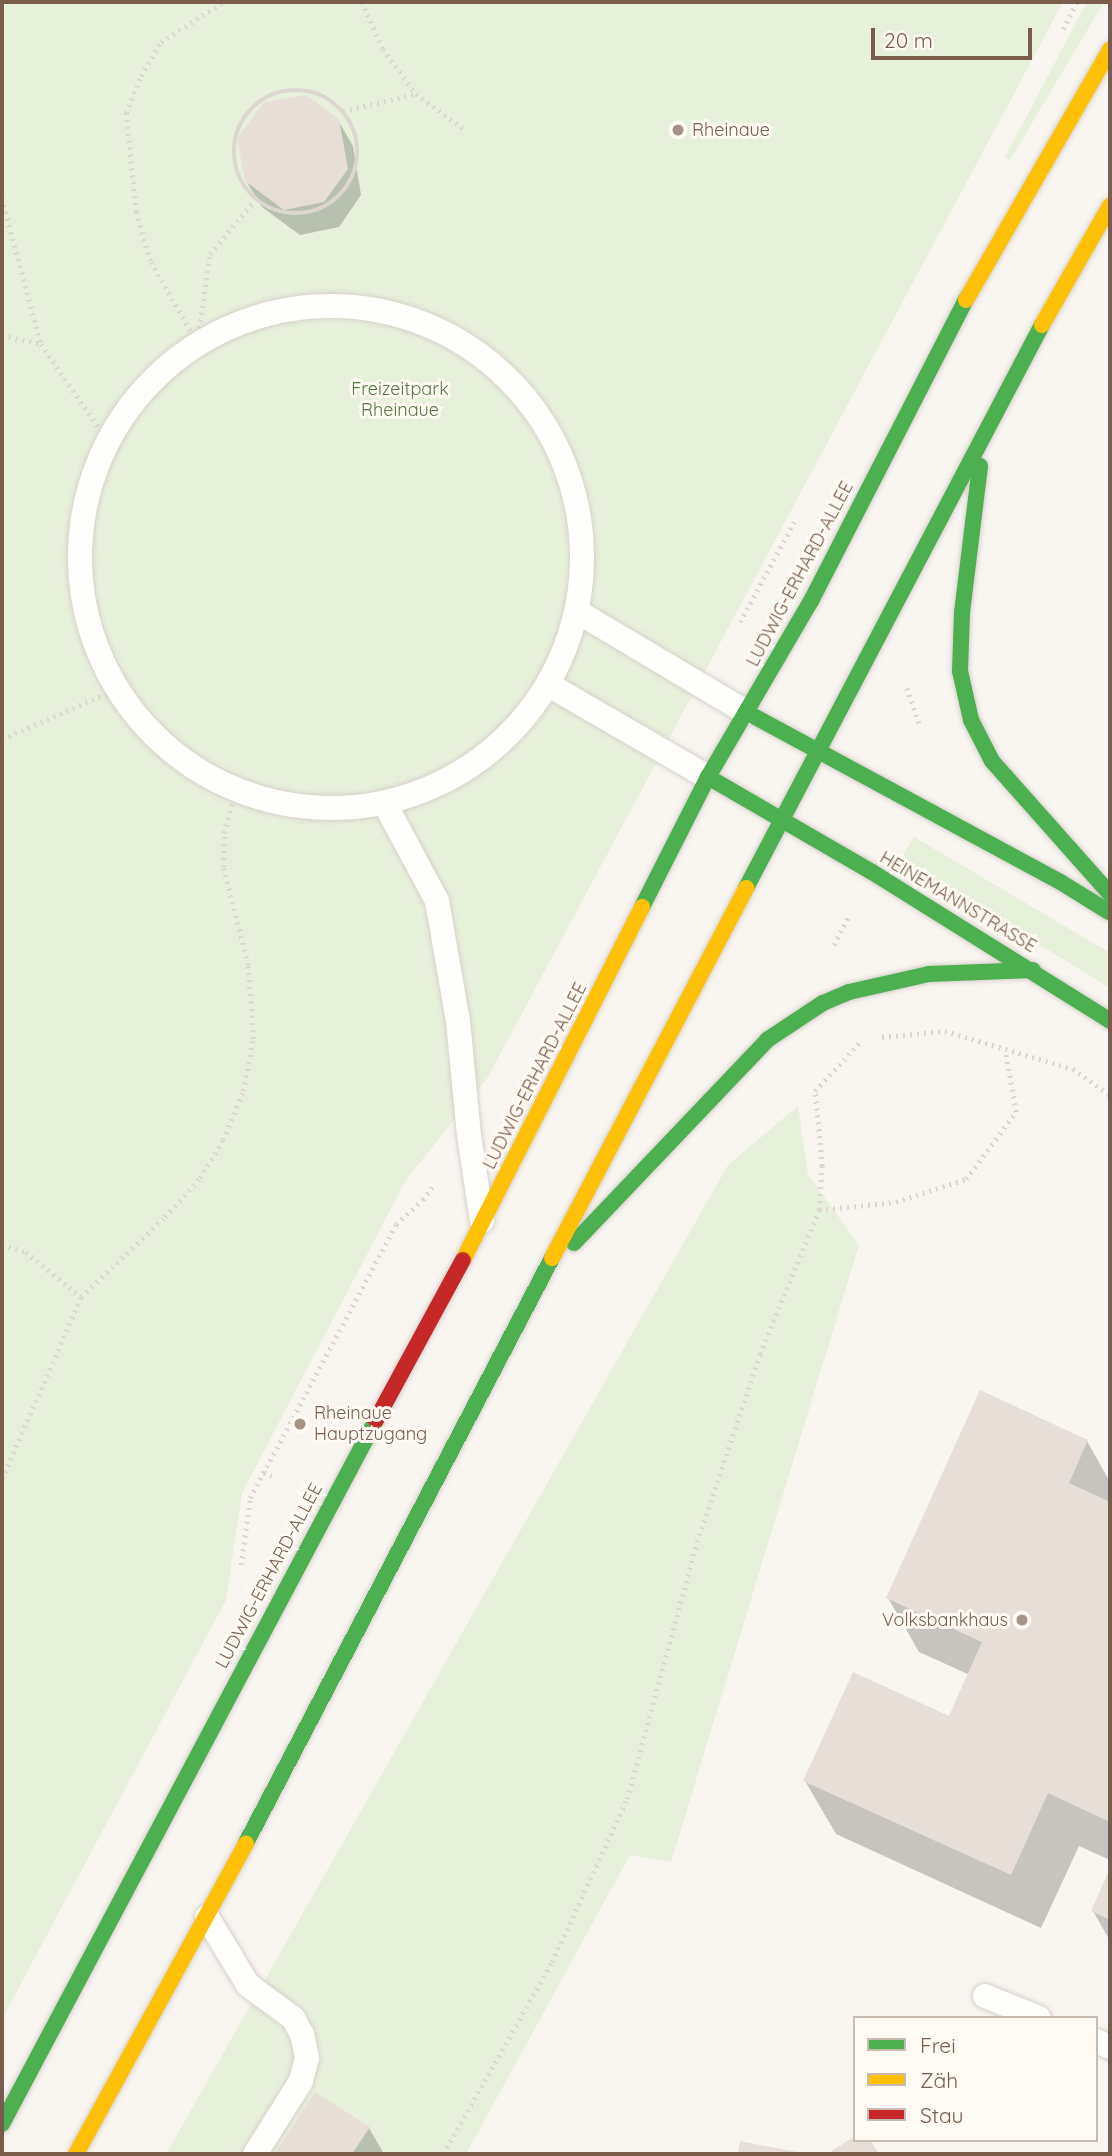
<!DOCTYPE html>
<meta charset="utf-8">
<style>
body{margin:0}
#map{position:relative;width:1112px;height:2156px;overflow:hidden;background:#f9f5f0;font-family:Quicksand,sans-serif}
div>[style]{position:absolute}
.green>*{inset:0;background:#e7f0db}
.shadow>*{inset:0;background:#0003}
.building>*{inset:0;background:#e6ded7}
.path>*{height:4.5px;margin-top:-2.25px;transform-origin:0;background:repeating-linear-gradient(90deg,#dcd5d0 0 2px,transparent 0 7px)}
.path>.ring{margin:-2.25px;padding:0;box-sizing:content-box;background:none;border:4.5px solid #dcd5d0;border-radius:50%}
.roads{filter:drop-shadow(0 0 2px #d7d1cb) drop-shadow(0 0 2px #d7d1cb)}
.lane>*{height:24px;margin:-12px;padding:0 12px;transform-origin:12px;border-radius:12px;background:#fefefd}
.lane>.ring{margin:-12px;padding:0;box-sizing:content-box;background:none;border:24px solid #fefefd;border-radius:50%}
.fast>*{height:16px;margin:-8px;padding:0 8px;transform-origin:8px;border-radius:8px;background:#4caf50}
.slow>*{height:16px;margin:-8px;padding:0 8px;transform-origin:8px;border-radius:8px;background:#ffc107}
.jam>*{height:16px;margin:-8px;padding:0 8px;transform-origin:8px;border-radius:8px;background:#c62828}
.dots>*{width:19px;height:19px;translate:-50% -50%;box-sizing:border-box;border:4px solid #fffaf3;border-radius:50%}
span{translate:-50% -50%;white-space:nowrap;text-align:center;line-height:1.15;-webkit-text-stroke:6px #fffaf3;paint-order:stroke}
.poi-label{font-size:18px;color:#7a5c4d}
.left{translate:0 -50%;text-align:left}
.right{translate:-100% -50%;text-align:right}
.park-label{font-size:18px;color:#537a41}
.street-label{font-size:18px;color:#7a5c4d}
.frame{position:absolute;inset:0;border:4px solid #7a5c4d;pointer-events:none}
.legend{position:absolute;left:853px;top:2016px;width:245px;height:126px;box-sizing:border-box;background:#fffaf3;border:2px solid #cabbb1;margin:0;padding:9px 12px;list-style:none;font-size:21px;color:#7a5c4d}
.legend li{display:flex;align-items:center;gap:14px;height:35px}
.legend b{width:35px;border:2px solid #cabbb1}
.scale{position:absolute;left:871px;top:28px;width:161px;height:32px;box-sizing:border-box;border:4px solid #7a5c4d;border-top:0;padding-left:9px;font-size:21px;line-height:24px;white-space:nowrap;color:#7a5c4d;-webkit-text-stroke:5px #fffaf3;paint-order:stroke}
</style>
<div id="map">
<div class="green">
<i style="clip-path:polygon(2px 2px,1063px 2px,488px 1077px,406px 1180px,242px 1493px,226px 1600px,2px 2019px)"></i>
<i style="clip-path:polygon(1087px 2px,1104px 2px,1010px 160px,1005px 157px)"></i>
<i style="clip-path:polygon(914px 837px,1110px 953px,1110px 988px,900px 859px)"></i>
<i style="clip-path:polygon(798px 1106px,808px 1175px,859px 1245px,671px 1862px,630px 1855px,466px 2154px,166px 2154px,728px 1165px)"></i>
</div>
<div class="shadow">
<i style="clip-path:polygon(338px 120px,353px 146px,361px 195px,339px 227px,300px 235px,262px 207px,246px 181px)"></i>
<i style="clip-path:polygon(1087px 1441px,1110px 1482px,1110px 1860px,1079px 1846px,1041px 1928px,836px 1834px,805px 1781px,950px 1718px,970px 1675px,919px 1652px,888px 1598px)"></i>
<i style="clip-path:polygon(1110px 1873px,1110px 1941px,1093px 1911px)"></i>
<i style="clip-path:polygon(315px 2094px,369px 2128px,384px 2154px,277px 2154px)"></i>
</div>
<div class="building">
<i style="clip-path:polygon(306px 95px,339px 119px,348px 169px,324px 202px,284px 210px,245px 181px,237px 138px,264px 102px)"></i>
<i style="clip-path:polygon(980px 1390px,1088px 1440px,1069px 1483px,1110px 1502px,1110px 1822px,1048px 1793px,1011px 1875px,803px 1781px,853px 1672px,949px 1716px,982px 1642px,886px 1598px)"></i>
<i style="clip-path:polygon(1110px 1868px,1110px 1920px,1091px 1911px)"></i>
<i style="clip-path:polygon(315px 2092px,370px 2127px,352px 2154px,275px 2154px)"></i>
<i style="clip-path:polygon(855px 2136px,855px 2140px,870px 2140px,879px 2154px,827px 2154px)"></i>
<i style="clip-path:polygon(740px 2141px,802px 2153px,802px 2154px,738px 2154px)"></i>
</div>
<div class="path">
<i style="left:362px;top:2px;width:51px;rotate:65.9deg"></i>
<i style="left:383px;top:49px;width:56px;rotate:53.7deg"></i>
<i style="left:1063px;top:29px;width:30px;rotate:-63deg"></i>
<i class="ring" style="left:234px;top:90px;width:119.5px;height:119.5px"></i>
<i style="left:343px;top:111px;width:75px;rotate:-13.1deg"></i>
<i style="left:416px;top:94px;width:58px;rotate:35.9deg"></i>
<i style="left:2px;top:198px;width:151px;rotate:75deg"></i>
<i style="left:41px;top:344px;width:118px;rotate:55.4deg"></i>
<i style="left:2px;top:335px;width:40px;rotate:13deg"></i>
<i style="left:197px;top:342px;width:89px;rotate:-81.6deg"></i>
<i style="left:210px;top:254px;width:72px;rotate:-50.1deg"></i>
<i style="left:197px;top:343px;width:95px;rotate:-119.8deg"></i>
<i style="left:150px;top:261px;width:51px;rotate:-105.9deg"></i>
<i style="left:136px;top:212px;width:100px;rotate:-95.8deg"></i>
<i style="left:126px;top:113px;width:40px;rotate:-68deg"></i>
<i style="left:141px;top:76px;width:39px;rotate:-60deg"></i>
<i style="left:161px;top:42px;width:74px;rotate:-32.8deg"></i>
<i style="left:740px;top:622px;width:114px;rotate:-61.6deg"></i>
<i style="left:907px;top:688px;width:40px;rotate:71.1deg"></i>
<i style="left:2px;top:739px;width:125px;rotate:-23.5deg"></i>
<i style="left:834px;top:945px;width:34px;rotate:-63deg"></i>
<i style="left:882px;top:1037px;width:63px;rotate:-5.4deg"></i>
<i style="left:945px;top:1031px;width:134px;rotate:16.5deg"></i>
<i style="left:1073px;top:1069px;width:45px;rotate:35.1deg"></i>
<i style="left:819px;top:1210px;width:77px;rotate:-5.9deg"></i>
<i style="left:896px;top:1202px;width:74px;rotate:-18.2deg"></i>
<i style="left:966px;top:1179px;width:84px;rotate:-53.3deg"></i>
<i style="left:1016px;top:1112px;width:63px;rotate:-100.1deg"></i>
<i style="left:2px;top:1245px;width:25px;rotate:16deg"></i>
<i style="left:26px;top:1252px;width:71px;rotate:39.3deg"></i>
<i style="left:264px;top:1472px;width:9px;rotate:27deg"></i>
<i style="left:2px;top:1479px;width:198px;rotate:-66.5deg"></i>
<i style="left:81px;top:1297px;width:116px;rotate:-43.6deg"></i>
<i style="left:165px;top:1217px;width:52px;rotate:-48.1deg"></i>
<i style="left:200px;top:1178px;width:44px;rotate:-58.8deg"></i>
<i style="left:223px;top:1140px;width:53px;rotate:-67.8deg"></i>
<i style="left:243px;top:1091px;width:53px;rotate:-79.1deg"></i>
<i style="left:253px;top:1039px;width:36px;rotate:-93deg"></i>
<i style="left:251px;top:1003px;width:38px;rotate:-95deg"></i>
<i style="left:248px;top:965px;width:101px;rotate:-104.3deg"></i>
<i style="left:223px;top:867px;width:34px;rotate:-88deg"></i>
<i style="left:224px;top:833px;width:43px;rotate:-75.3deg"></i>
<i style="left:241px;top:1565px;width:68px;rotate:-82.3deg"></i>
<i style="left:250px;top:1498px;width:310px;rotate:-61.9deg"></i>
<i style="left:396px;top:1224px;width:36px;rotate:-42deg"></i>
<i style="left:423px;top:1200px;width:21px;rotate:-55deg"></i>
<i style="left:443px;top:2154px;width:221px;rotate:-60.4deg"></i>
<i style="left:552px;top:1962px;width:179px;rotate:-65.3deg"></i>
<i style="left:627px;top:1799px;width:266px;rotate:-74.8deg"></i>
<i style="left:697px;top:1542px;width:198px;rotate:-71.5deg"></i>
<i style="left:760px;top:1354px;width:156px;rotate:-67.7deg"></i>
<i style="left:819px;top:1210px;width:44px;rotate:-86.1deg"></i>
<i style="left:822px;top:1166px;width:75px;rotate:-95.3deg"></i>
<i style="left:815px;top:1091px;width:67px;rotate:-47.4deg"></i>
</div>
<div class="roads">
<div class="lane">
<i class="ring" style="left:80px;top:306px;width:478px;height:478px"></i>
<i style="left:578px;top:612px;width:196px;rotate:30.8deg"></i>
<i style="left:549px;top:685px;width:184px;rotate:30.1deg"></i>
<i style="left:385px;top:804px;width:110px;rotate:61.8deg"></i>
<i style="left:437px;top:901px;width:122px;rotate:80.1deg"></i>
<i style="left:458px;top:1021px;width:115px;rotate:84.5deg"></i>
<i style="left:469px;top:1135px;width:87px;rotate:81.4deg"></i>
<i style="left:207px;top:1917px;width:79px;rotate:58.9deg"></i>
<i style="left:248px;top:1985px;width:56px;rotate:36.3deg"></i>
<i style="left:293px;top:2018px;width:18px;rotate:61deg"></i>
<i style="left:302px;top:2034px;width:25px;rotate:78deg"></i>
<i style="left:307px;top:2058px;width:24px;rotate:105deg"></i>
<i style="left:301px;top:2081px;width:86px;rotate:122.2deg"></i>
<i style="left:985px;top:1996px;width:58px;rotate:22.2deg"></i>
<i style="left:1096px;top:2041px;width:15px;rotate:23deg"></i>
</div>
<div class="fast">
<i style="left:980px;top:466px;width:148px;rotate:97deg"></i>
<i style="left:962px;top:613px;width:58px;rotate:92deg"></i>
<i style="left:960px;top:671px;width:50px;rotate:77.3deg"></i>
<i style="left:971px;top:720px;width:46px;rotate:62.9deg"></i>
<i style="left:992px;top:761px;width:178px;rotate:48.4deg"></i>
<i style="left:746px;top:712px;width:359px;rotate:28.4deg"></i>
<i style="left:1062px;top:883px;width:55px;rotate:31.7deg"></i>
<i style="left:708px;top:777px;width:190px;rotate:30.1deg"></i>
<i style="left:872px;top:872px;width:281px;rotate:32deg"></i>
<i style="left:746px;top:888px;width:636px;rotate:-62.27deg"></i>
<i style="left:642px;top:907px;width:146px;rotate:-63.1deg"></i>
<i style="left:708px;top:777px;width:204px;rotate:-59.7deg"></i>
<i style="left:811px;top:601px;width:339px;rotate:-62.8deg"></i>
<i style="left:574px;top:1243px;width:280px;rotate:-46.4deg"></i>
<i style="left:767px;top:1040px;width:67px;rotate:-33.5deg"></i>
<i style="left:823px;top:1003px;width:28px;rotate:-23deg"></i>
<i style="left:849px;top:992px;width:82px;rotate:-12.7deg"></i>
<i style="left:929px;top:974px;width:104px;rotate:-2.2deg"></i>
<i style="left:246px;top:1843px;width:660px;rotate:-62.39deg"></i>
<i style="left:2px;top:2124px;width:797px;rotate:-62.02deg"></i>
</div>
<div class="slow">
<i style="left:966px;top:300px;width:289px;rotate:-60.1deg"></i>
<i style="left:1042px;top:325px;width:137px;rotate:-60.3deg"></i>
<i style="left:552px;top:1258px;width:418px;rotate:-62.3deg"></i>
<i style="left:463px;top:1260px;width:396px;rotate:-63.1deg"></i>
<i style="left:76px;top:2154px;width:354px;rotate:-61.3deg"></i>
</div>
<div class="jam">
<i style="left:376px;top:1420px;width:182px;rotate:-61.5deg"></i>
</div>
</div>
<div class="dots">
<i style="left:678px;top:130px;background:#a69286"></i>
<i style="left:300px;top:1424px;background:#a69286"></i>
<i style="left:1022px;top:1620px;background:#a69286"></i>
</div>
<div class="poi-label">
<span class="left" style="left:692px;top:130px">Rheinaue</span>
<span class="left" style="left:314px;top:1424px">Rheinaue<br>Hauptzugang</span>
<span class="right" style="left:1008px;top:1620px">Volksbankhaus</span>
</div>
<div class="park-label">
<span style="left:400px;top:400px">Freizeitpark<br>Rheinaue</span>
</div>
<div class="street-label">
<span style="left:800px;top:574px;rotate:-62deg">LUDWIG-ERHARD-ALLEE</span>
<span style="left:958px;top:902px;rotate:31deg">HEINEMANNSTRASSE</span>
<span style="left:535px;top:1076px;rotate:-63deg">LUDWIG-ERHARD-ALLEE</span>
<span style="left:269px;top:1576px;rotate:-62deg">LUDWIG-ERHARD-ALLEE</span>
</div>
<div class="frame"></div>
<ul class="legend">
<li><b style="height:9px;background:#4caf50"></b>Frei</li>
<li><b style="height:9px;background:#ffc107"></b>Zäh</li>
<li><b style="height:9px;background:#c62828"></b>Stau</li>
</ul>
<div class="scale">20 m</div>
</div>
